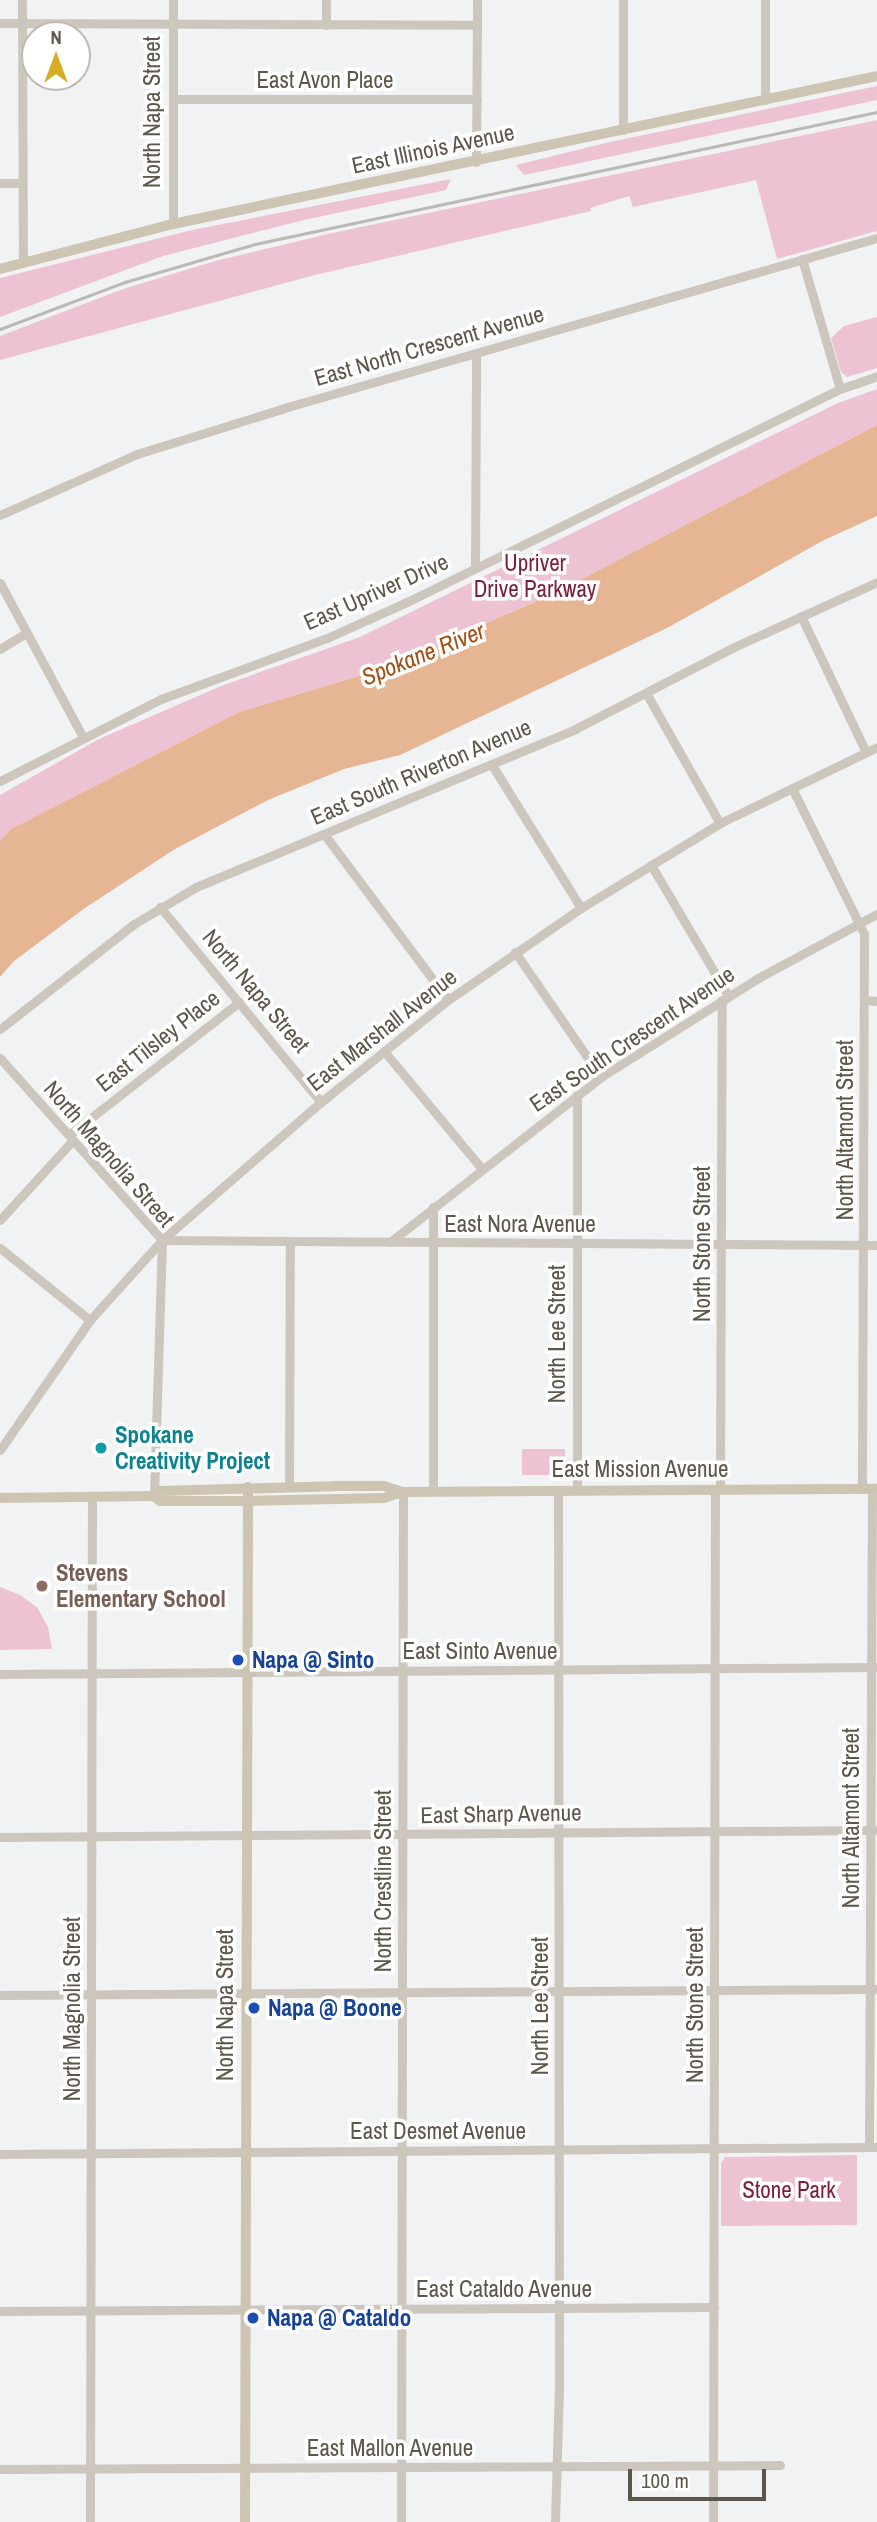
<!DOCTYPE html>
<style>
body{margin:0}
#map{position:relative;width:877px;height:2522px;overflow:hidden;background:#f1f2f3;font-family:"Archivo Narrow",sans-serif}
div>[style]{position:absolute}
.green>*{inset:0;background:#edc3d4;transform-origin:0 0}
.water>*{inset:0;background:#e6b593}
.minor>*{height:9px;margin:-4.5px;padding:0 4.5px;transform-origin:4.5px;border-radius:4.5px;background:#ccc6bd}
.major>*{height:10px;margin:-5px;padding:0 5px;transform-origin:5px;border-radius:5px;background:#cdc5b2}
.rail>*{height:2.5px;margin:-1.25px;padding:0 1.25px;transform-origin:1.25px;border-radius:1.25px;background:#bab9b3}
.dots>*{width:19px;height:19px;translate:-50% -50%;box-sizing:border-box;border:4px solid #fff;border-radius:50%}
span{translate:-50% -50%;white-space:nowrap;text-align:center;line-height:1.15;-webkit-text-stroke:7px #fff;paint-order:stroke}
.street-label{font-size:23px;color:#5d564a}
.park-label{font-size:23px;color:#7a1e3a}
.culture-label{font-size:23px;color:#0d838f;font-weight:700}
.left{translate:0 -50%;text-align:left}
.education-label{font-size:23px;color:#785e54;font-weight:700}
.transit-label{font-size:23px;color:#164399;font-weight:700}
.water-label{font-size:24px;color:#a35016;font-style:italic}
.north{position:absolute;left:21px;top:21px;width:70px;height:70px;box-sizing:border-box;background:#fff;border:2px solid #bebbb7;border-radius:50%;rotate:0deg;font-size:19px;font-weight:700;line-height:28px;text-align:center;color:#5d564a}
.north::after{content:'';display:block;margin:auto;width:24px;height:32px;background:#d8ad26;clip-path:polygon(50% 0,100% 100%,50% 72%,0 100%)}
.scale{position:absolute;left:628px;top:2469px;width:138px;height:32px;box-sizing:border-box;border:4px solid #5d564a;border-top:0;padding-left:9px;font-size:21px;line-height:24px;white-space:nowrap;color:#5d564a;-webkit-text-stroke:5px #fff;paint-order:stroke}
</style>
<div id="map">
<div class="green">
<i style="clip-path:polygon(877px 86px,877px 100px,524px 175px,516px 165px,610px 142px)"></i>
<i style="clip-path:polygon(877px 120px,877px 231px,777px 259px,756px 180px,633px 207px,629px 196px,590px 208px,591px 211px,315px 275px,0 360px,0 336px,123px 289px,215px 261px,332px 233px)"></i>
<i style="clip-path:polygon(451px 179px,446px 190px,304px 220px,163px 256px,0 317px,0 278px,192px 230px)"></i>
<i style="clip-path:polygon(877px 317px,877px 368px,847px 377px,841px 372px,831px 338px,844px 326px)"></i>
<i style="clip-path:polygon(877px 389px,877px 425px,553px 594px,379px 670px,239px 712px,11px 829px,0 841px,0 795px,99px 739px,221px 686px,360px 637px,838px 403px)"></i>
<i style="left:522px;top:1449px;width:43px;height:26px"></i>
<i style="clip-path:polygon(0 1587px,20px 1595px,37px 1607px,48px 1627px,52px 1649px,0 1650px)"></i>
<i style="clip-path:polygon(857px 2155px,857px 2225px,721px 2226px,721px 2164px,725px 2157px)"></i>
</div>
<div class="water">
<i style="clip-path:polygon(877px 425px,877px 516px,824px 540px,667px 628px,400px 755px,344px 769px,268px 800px,175px 849px,85px 908px,14px 961px,0 977px,0 841px,11px 829px,239px 712px,379px 670px,553px 594px)"></i>
</div>
<div class="minor">
<i style="left:22px;top:0;width:262px;rotate:89.8deg"></i>
<i style="left:326px;top:0;width:25px;rotate:90deg"></i>
<i style="left:623px;top:0;width:130px;rotate:90deg"></i>
<i style="left:0;top:23px;width:477px;rotate:0.2deg"></i>
<i style="left:173px;top:99px;width:304px"></i>
<i style="left:765px;top:100px;width:100px;rotate:-90deg"></i>
<i style="left:476px;top:162px;width:162px;rotate:-89.6deg"></i>
<i style="left:0;top:183px;width:21px"></i>
<i style="left:173px;top:224px;width:224px;rotate:-90deg"></i>
<i style="left:802px;top:259px;width:135px;rotate:73.7deg"></i>
<i style="left:0;top:515px;width:150px;rotate:-24deg"></i>
<i style="left:137px;top:454px;width:161px;rotate:-17.3deg"></i>
<i style="left:291px;top:406px;width:610px;rotate:-16deg"></i>
<i style="left:475px;top:568px;width:215px;rotate:-89.7deg"></i>
<i style="left:0;top:583px;width:175px;rotate:61.7deg"></i>
<i style="left:801px;top:616px;width:151px;rotate:64.5deg"></i>
<i style="left:0;top:649px;width:31px;rotate:-32deg"></i>
<i style="left:646px;top:693px;width:150px;rotate:60.4deg"></i>
<i style="left:492px;top:765px;width:168px;rotate:58.1deg"></i>
<i style="left:0;top:781px;width:181px;rotate:-27deg"></i>
<i style="left:161px;top:699px;width:177px;rotate:-20.2deg"></i>
<i style="left:327px;top:638px;width:88px;rotate:-24.2deg"></i>
<i style="left:407px;top:602px;width:483px;rotate:-26.2deg"></i>
<i style="left:840px;top:389px;width:39px;rotate:-19deg"></i>
<i style="left:792px;top:788px;width:163px;rotate:63.7deg"></i>
<i style="left:864px;top:934px;width:555px;rotate:90.21deg"></i>
<i style="left:324px;top:834px;width:207px;rotate:53.2deg"></i>
<i style="left:651px;top:865px;width:151px;rotate:59.4deg"></i>
<i style="left:160px;top:907px;width:253px;rotate:50.5deg"></i>
<i style="left:515px;top:952px;width:152px;rotate:55.5deg"></i>
<i style="left:865px;top:1000px;width:12px;rotate:5deg"></i>
<i style="left:0;top:1029px;width:170px;rotate:-38.1deg"></i>
<i style="left:134px;top:924px;width:72px;rotate:-30.8deg"></i>
<i style="left:196px;top:887px;width:411px;rotate:-22.6deg"></i>
<i style="left:575px;top:729px;width:179px;rotate:-27.3deg"></i>
<i style="left:734px;top:647px;width:157px;rotate:-24.4deg"></i>
<i style="left:384px;top:1051px;width:152px;rotate:50.3deg"></i>
<i style="left:0;top:1058px;width:244px;rotate:48.3deg"></i>
<i style="left:162px;top:1240px;width:256px;rotate:91.8deg"></i>
<i style="left:577px;top:1095px;width:395px;rotate:90deg"></i>
<i style="left:69px;top:1135px;width:216px;rotate:-38deg"></i>
<i style="left:0;top:1220px;width:108px;rotate:-47.6deg"></i>
<i style="left:162px;top:1240px;width:715px;rotate:0.4deg"></i>
<i style="left:390px;top:1242px;width:268px;rotate:-38deg"></i>
<i style="left:601px;top:1077px;width:186px;rotate:-32.2deg"></i>
<i style="left:758px;top:978px;width:135px;rotate:-28.3deg"></i>
<i style="left:0;top:1248px;width:115px;rotate:38.7deg"></i>
<i style="left:0;top:1450px;width:158px;rotate:-55.3deg"></i>
<i style="left:90px;top:1320px;width:108px;rotate:-48deg"></i>
<i style="left:162px;top:1240px;width:211px;rotate:-41deg"></i>
<i style="left:321px;top:1102px;width:163px;rotate:-38.8deg"></i>
<i style="left:448px;top:1000px;width:162px;rotate:-34.7deg"></i>
<i style="left:581px;top:908px;width:163px;rotate:-31.4deg"></i>
<i style="left:720px;top:823px;width:174px;rotate:-25.8deg"></i>
<i style="left:289px;top:1487px;width:245px;rotate:-89.8deg"></i>
<i style="left:720px;top:1489px;width:489px;rotate:-89.8deg"></i>
<i style="left:433px;top:1491px;width:284px;rotate:-90deg"></i>
<i style="left:0;top:1674px;width:877px;rotate:-0.46deg"></i>
<i style="left:0;top:1837px;width:877px;rotate:-0.46deg"></i>
<i style="left:0;top:1995px;width:877px;rotate:-0.39deg"></i>
<i style="left:869px;top:2147px;width:658px;rotate:-89.74deg"></i>
<i style="left:0;top:2154px;width:877px;rotate:-0.46deg"></i>
<i style="left:0;top:2311px;width:714px;rotate:-0.32deg"></i>
<i style="left:0;top:2469px;width:780px;rotate:-0.29deg"></i>
<i style="left:90px;top:2522px;width:1025px;rotate:-89.89deg"></i>
<i style="left:401px;top:2522px;width:1030px;rotate:-89.89deg"></i>
<i style="left:555px;top:2522px;width:133px;rotate:-88.3deg"></i>
<i style="left:559px;top:2389px;width:899px;rotate:-90.06deg"></i>
<i style="left:713px;top:2522px;width:1033px;rotate:-89.89deg"></i>
</div>
<div class="major">
<i style="left:0;top:269px;width:179px;rotate:-14.6deg"></i>
<i style="left:173px;top:224px;width:719px;rotate:-11.87deg"></i>
<i style="left:154px;top:1496px;width:8px;rotate:40deg"></i>
<i style="left:160px;top:1501px;width:88px"></i>
<i style="left:248px;top:1501px;width:136px;rotate:-1.3deg"></i>
<i style="left:384px;top:1498px;width:20px;rotate:-18deg"></i>
<i style="left:0;top:1498px;width:154px;rotate:-0.7deg"></i>
<i style="left:154px;top:1496px;width:8px;rotate:-40deg"></i>
<i style="left:160px;top:1491px;width:174px;rotate:-1.6deg"></i>
<i style="left:334px;top:1486px;width:50px"></i>
<i style="left:384px;top:1486px;width:20px;rotate:18deg"></i>
<i style="left:403px;top:1492px;width:474px;rotate:-0.4deg"></i>
<i style="left:245px;top:2522px;width:1035px;rotate:-89.83deg"></i>
</div>
<div class="rail">
<i style="left:0;top:329px;width:134px;rotate:-20.6deg"></i>
<i style="left:125px;top:282px;width:135px;rotate:-16.3deg"></i>
<i style="left:255px;top:244px;width:636px;rotate:-11.98deg"></i>
</div>
<div class="dots">
<i style="left:101px;top:1448px;background:#0f9aa8"></i>
<i style="left:42px;top:1586px;background:#8d6e63"></i>
<i style="left:238px;top:1660px;background:#1a4fb4"></i>
<i style="left:254px;top:2008px;background:#1a4fb4"></i>
<i style="left:253px;top:2318px;background:#1a4fb4"></i>
</div>
<div class="street-label">
<span style="left:325px;top:80px">East Avon Place</span>
<span style="left:152px;top:112px;rotate:-90deg">North Napa Street</span>
<span style="left:433px;top:149px;rotate:-12deg">East Illinois Avenue</span>
<span style="left:429px;top:346px;rotate:-16deg">East North Crescent Avenue</span>
<span style="left:376px;top:592px;rotate:-24deg">East Upriver Drive</span>
<span style="left:421px;top:772px;rotate:-23deg">East South Riverton Avenue</span>
<span style="left:256px;top:991px;rotate:50deg">North Napa Street</span>
<span style="left:382px;top:1030px;rotate:-38deg">East Marshall Avenue</span>
<span style="left:632px;top:1039px;rotate:-34deg">East South Crescent Avenue</span>
<span style="left:158px;top:1041px;rotate:-38deg">East Tilsley Place</span>
<span style="left:845px;top:1130px;rotate:-90deg">North Altamont Street</span>
<span style="left:109px;top:1154px;rotate:49deg">North Magnolia Street</span>
<span style="left:520px;top:1224px">East Nora Avenue</span>
<span style="left:702px;top:1244px;rotate:-90deg">North Stone Street</span>
<span style="left:557px;top:1334px;rotate:-90deg">North Lee Street</span>
<span style="left:640px;top:1469px">East Mission Avenue</span>
<span style="left:480px;top:1651px">East Sinto Avenue</span>
<span style="left:501px;top:1814px;rotate:-1deg">East Sharp Avenue</span>
<span style="left:851px;top:1818px;rotate:-90deg">North Altamont Street</span>
<span style="left:383px;top:1881px;rotate:-90deg">North Crestline Street</span>
<span style="left:225px;top:2005px;rotate:-90deg">North Napa Street</span>
<span style="left:695px;top:2005px;rotate:-90deg">North Stone Street</span>
<span style="left:540px;top:2006px;rotate:-90deg">North Lee Street</span>
<span style="left:72px;top:2009px;rotate:-90deg">North Magnolia Street</span>
<span style="left:438px;top:2131px">East Desmet Avenue</span>
<span style="left:504px;top:2289px">East Cataldo Avenue</span>
<span style="left:390px;top:2448px">East Mallon Avenue</span>
</div>
<div class="park-label">
<span style="left:535px;top:576px">Upriver<br>Drive Parkway</span>
<span style="left:789px;top:2190px">Stone Park</span>
</div>
<div class="culture-label">
<span class="left" style="left:115px;top:1448px">Spokane<br>Creativity Project</span>
</div>
<div class="education-label">
<span class="left" style="left:56px;top:1586px">Stevens<br>Elementary School</span>
</div>
<div class="transit-label">
<span class="left" style="left:252px;top:1660px">Napa @ Sinto</span>
<span class="left" style="left:268px;top:2008px">Napa @ Boone</span>
<span class="left" style="left:267px;top:2318px">Napa @ Cataldo</span>
</div>
<div class="water-label">
<span style="left:423px;top:654px;rotate:-22deg">Spokane River</span>
</div>
<div class="north">N</div>
<div class="scale">100 m</div>
</div>
